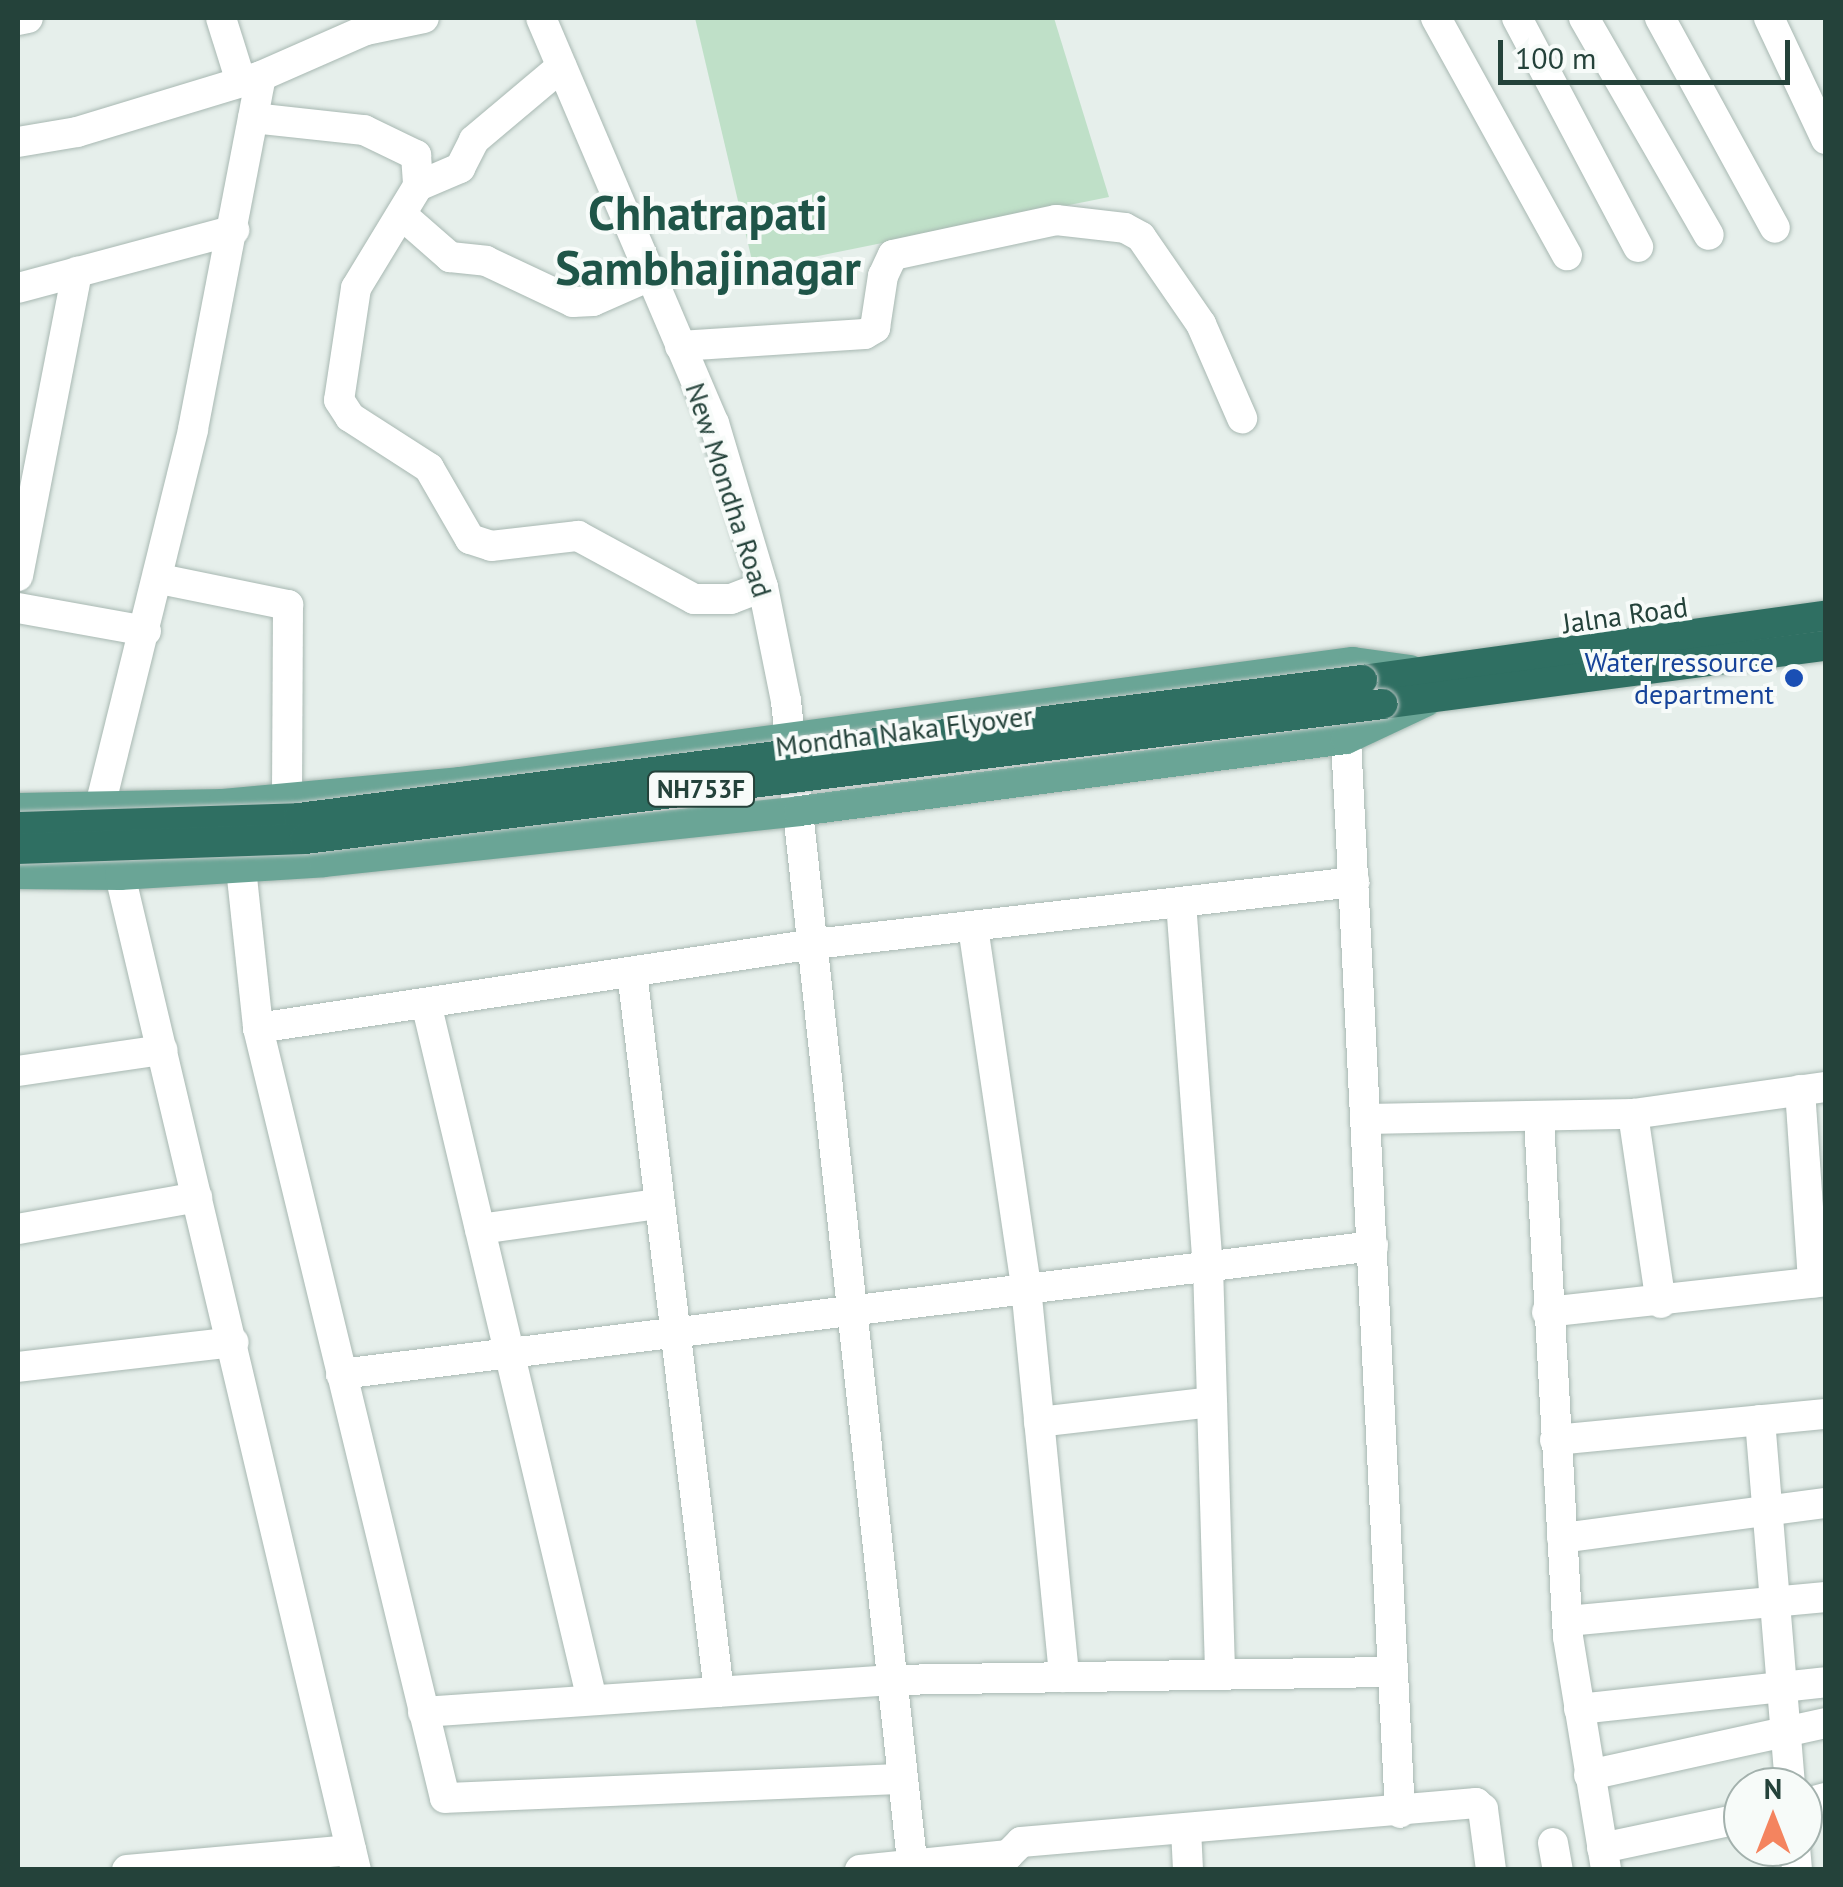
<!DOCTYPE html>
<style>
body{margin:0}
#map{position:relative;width:1843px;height:1887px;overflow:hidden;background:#e6efeb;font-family:"PT Sans",sans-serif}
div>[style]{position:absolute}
.green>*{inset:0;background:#bfe0c8}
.roads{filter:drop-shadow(0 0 2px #a8b8b2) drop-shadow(0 0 2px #a8b8b2)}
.minor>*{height:30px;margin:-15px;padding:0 15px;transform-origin:15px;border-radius:15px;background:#fff}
.major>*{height:30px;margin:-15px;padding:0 15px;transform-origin:15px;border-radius:15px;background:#6aa596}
.highway>*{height:30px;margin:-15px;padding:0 15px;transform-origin:15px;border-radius:15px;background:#2f6f62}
.bridges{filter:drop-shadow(0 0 2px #c2cac8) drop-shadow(0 0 2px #c2cac8)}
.highway-bridge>*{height:30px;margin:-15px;padding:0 15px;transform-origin:15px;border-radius:15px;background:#2f6f62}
.dots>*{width:28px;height:28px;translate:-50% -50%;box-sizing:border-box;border:5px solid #f7fbf9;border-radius:50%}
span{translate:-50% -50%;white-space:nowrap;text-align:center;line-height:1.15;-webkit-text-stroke:8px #f7fbf9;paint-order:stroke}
.shield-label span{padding:2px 8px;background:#f7fbf9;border:2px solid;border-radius:8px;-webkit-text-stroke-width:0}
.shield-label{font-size:25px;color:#24423a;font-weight:700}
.street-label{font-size:28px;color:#24423a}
.transit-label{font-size:28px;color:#164399}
.right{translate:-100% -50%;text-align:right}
.town-label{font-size:48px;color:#1f5548;font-weight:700}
.frame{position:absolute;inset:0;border:20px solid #24423a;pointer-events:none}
.north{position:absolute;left:1723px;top:1767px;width:100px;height:100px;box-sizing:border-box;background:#f7fbf9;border:2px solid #a3b1ad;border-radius:50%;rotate:0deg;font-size:28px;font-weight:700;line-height:40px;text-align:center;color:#24423a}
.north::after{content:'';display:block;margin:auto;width:35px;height:45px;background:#f4845f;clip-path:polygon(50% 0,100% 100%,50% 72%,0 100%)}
.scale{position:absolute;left:1498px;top:40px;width:292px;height:45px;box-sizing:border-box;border:5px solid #24423a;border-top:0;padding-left:12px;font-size:30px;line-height:35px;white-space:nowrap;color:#24423a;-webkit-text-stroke:8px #f7fbf9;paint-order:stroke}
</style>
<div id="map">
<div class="green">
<i style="clip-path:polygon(695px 18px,1054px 18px,1109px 197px,754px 269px)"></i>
</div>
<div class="roads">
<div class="minor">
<i style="left:221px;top:18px;width:67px;rotate:72.6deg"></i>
<i style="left:541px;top:18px;width:440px;rotate:66.9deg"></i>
<i style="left:714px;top:423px;width:171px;rotate:73.4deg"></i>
<i style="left:763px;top:587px;width:116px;rotate:78.6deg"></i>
<i style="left:786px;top:701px;width:1176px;rotate:83.8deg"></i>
<i style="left:1436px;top:18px;width:271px;rotate:61.1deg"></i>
<i style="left:1517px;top:18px;width:259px;rotate:62.1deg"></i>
<i style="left:1584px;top:18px;width:250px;rotate:60.1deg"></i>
<i style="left:1660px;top:18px;width:239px;rotate:61.3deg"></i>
<i style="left:1769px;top:18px;width:134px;rotate:64.8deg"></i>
<i style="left:18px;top:20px;width:10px;rotate:-11deg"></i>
<i style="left:253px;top:118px;width:112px;rotate:6.2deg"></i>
<i style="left:364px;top:130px;width:58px;rotate:25.7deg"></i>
<i style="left:416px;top:155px;width:31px;rotate:86deg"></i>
<i style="left:418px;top:186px;width:119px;rotate:121.3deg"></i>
<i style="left:356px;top:288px;width:113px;rotate:98.6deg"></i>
<i style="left:339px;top:400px;width:20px;rotate:57deg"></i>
<i style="left:350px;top:417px;width:94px;rotate:32.8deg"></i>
<i style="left:429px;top:468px;width:82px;rotate:60deg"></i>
<i style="left:470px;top:539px;width:22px;rotate:18deg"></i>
<i style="left:491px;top:546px;width:88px;rotate:-6.6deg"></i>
<i style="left:578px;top:536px;width:132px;rotate:28.5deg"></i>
<i style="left:694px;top:599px;width:37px"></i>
<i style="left:731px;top:599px;width:34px;rotate:-21deg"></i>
<i style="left:18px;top:142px;width:60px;rotate:-9.6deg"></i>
<i style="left:77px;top:132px;width:192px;rotate:-16.9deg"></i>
<i style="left:261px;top:76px;width:115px;rotate:-23.7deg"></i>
<i style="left:366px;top:30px;width:59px;rotate:-11.7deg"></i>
<i style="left:418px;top:186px;width:46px;rotate:-23.2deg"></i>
<i style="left:460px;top:168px;width:31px;rotate:-63deg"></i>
<i style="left:474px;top:140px;width:114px;rotate:-40deg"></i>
<i style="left:402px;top:215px;width:64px;rotate:41.2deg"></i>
<i style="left:450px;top:257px;width:36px;rotate:6deg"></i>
<i style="left:486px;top:261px;width:96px;rotate:25.2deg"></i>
<i style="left:573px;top:302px;width:20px;rotate:-3deg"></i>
<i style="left:593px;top:301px;width:62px;rotate:-23.7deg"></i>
<i style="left:18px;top:288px;width:224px;rotate:-15deg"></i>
<i style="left:680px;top:346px;width:185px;rotate:-3.7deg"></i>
<i style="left:865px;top:334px;width:12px;rotate:-31deg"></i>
<i style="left:875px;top:328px;width:53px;rotate:-81.3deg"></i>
<i style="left:883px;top:276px;width:23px;rotate:-65deg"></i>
<i style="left:893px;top:255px;width:167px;rotate:-12.1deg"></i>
<i style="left:1056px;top:220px;width:69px;rotate:6.6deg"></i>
<i style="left:1125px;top:228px;width:18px;rotate:29deg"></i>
<i style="left:1141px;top:237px;width:106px;rotate:55.4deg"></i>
<i style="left:1201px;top:324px;width:103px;rotate:66.4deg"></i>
<i style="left:18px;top:576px;width:310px;rotate:-79deg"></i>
<i style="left:160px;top:579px;width:131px;rotate:11.5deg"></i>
<i style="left:288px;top:605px;width:194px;rotate:90.3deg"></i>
<i style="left:18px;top:608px;width:130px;rotate:10.2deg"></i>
<i style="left:1346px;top:739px;width:1075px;rotate:87.12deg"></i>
<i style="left:100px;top:806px;width:388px;rotate:-76.1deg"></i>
<i style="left:193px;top:429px;width:359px;rotate:-79.1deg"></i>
<i style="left:241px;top:868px;width:161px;rotate:83.9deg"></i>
<i style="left:258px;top:1028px;width:792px;rotate:76.35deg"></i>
<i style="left:445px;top:1798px;width:457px;rotate:-2.4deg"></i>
<i style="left:120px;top:875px;width:1023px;rotate:76.66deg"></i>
<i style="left:1181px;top:902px;width:365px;rotate:85.8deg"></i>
<i style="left:1208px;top:1266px;width:409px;rotate:88.3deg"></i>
<i style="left:973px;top:927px;width:364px;rotate:81.6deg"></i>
<i style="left:1026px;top:1287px;width:392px;rotate:84.4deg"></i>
<i style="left:632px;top:972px;width:725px;rotate:83.11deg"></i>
<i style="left:426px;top:1003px;width:716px;rotate:76.6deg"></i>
<i style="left:258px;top:1028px;width:562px;rotate:-8.59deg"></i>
<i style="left:814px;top:944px;width:544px;rotate:-6.55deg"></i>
<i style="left:18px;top:1071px;width:146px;rotate:-8.3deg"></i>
<i style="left:1800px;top:1090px;width:193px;rotate:86.1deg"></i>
<i style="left:1633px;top:1114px;width:191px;rotate:81.6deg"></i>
<i style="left:1366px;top:1119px;width:267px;rotate:-1.1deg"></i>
<i style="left:1633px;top:1114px;width:195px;rotate:-8deg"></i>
<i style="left:1539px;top:1120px;width:518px;rotate:86.79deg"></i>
<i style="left:1568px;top:1637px;width:236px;rotate:80.7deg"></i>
<i style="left:18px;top:1229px;width:182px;rotate:-10.1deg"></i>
<i style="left:480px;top:1229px;width:181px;rotate:-8deg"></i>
<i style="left:1547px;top:1312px;width:281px;rotate:-6.3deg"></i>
<i style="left:18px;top:1367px;width:217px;rotate:-6.6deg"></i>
<i style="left:341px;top:1374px;width:1040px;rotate:-7.07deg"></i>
<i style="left:1760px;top:1420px;width:368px;rotate:85.3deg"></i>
<i style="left:1039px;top:1422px;width:174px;rotate:-6.6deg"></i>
<i style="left:1555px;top:1440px;width:272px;rotate:-5.5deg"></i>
<i style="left:1562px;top:1538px;width:266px;rotate:-7.6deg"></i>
<i style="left:1567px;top:1621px;width:260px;rotate:-5.3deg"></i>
<i style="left:1579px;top:1709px;width:248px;rotate:-6.2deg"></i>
<i style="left:423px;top:1712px;width:467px;rotate:-3.9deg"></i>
<i style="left:889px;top:1680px;width:500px;rotate:-0.92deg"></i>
<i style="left:1589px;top:1775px;width:243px;rotate:-12.4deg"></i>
<i style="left:1803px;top:1804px;width:24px;rotate:-15deg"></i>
<i style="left:1186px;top:1829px;width:41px;rotate:87.2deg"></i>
<i style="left:1553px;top:1843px;width:27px;rotate:80deg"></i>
<i style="left:1795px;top:1847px;width:23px;rotate:85deg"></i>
<i style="left:1602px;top:1848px;width:144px;rotate:-12deg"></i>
<i style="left:127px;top:1870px;width:225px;rotate:-5.1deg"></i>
<i style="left:860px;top:1870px;width:149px;rotate:-5.8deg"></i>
<i style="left:1008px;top:1855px;width:18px;rotate:-45deg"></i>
<i style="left:1021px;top:1842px;width:457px;rotate:-4.9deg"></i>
<i style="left:1476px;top:1803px;width:9px;rotate:41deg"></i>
<i style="left:1483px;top:1809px;width:62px;rotate:82.5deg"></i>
</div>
<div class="major">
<i style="left:18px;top:808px;width:205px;rotate:-1.1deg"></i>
<i style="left:223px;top:804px;width:237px;rotate:-5.3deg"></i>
<i style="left:459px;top:782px;width:902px;rotate:-7.65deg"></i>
<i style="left:1353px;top:662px;width:58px;rotate:8deg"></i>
<i style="left:18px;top:874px;width:102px;rotate:0.6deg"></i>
<i style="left:120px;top:875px;width:204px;rotate:-3.6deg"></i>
<i style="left:324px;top:862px;width:478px;rotate:-6.1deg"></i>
<i style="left:799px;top:811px;width:552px;rotate:-7.5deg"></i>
<i style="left:1346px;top:739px;width:89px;rotate:-25.1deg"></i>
</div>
<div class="highway">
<i style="left:1362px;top:680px;width:468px;rotate:-7.9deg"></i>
<i style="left:1383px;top:704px;width:447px;rotate:-7.5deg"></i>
</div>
</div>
<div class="bridges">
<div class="highway-bridge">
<i style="left:18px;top:827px;width:281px;rotate:-1.8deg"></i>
<i style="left:299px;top:818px;width:1072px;rotate:-7.4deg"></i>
<i style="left:18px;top:849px;width:287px;rotate:-2deg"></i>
<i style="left:305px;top:839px;width:1086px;rotate:-7.14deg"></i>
</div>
</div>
<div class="dots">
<i style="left:1794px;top:678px;background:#1a4fb4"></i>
</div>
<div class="shield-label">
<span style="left:701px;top:789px">NH753F</span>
</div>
<div class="street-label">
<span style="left:729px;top:490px;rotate:72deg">New Mondha Road</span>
<span style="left:1625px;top:615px;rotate:-8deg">Jalna Road</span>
<span style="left:904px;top:731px;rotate:-7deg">Mondha Naka Flyover</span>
</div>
<div class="transit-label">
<span class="right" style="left:1774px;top:678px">Water ressource<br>department</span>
</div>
<div class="town-label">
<span style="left:708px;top:240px">Chhatrapati<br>Sambhajinagar</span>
</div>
<div class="frame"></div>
<div class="north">N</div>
<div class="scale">100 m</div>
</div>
